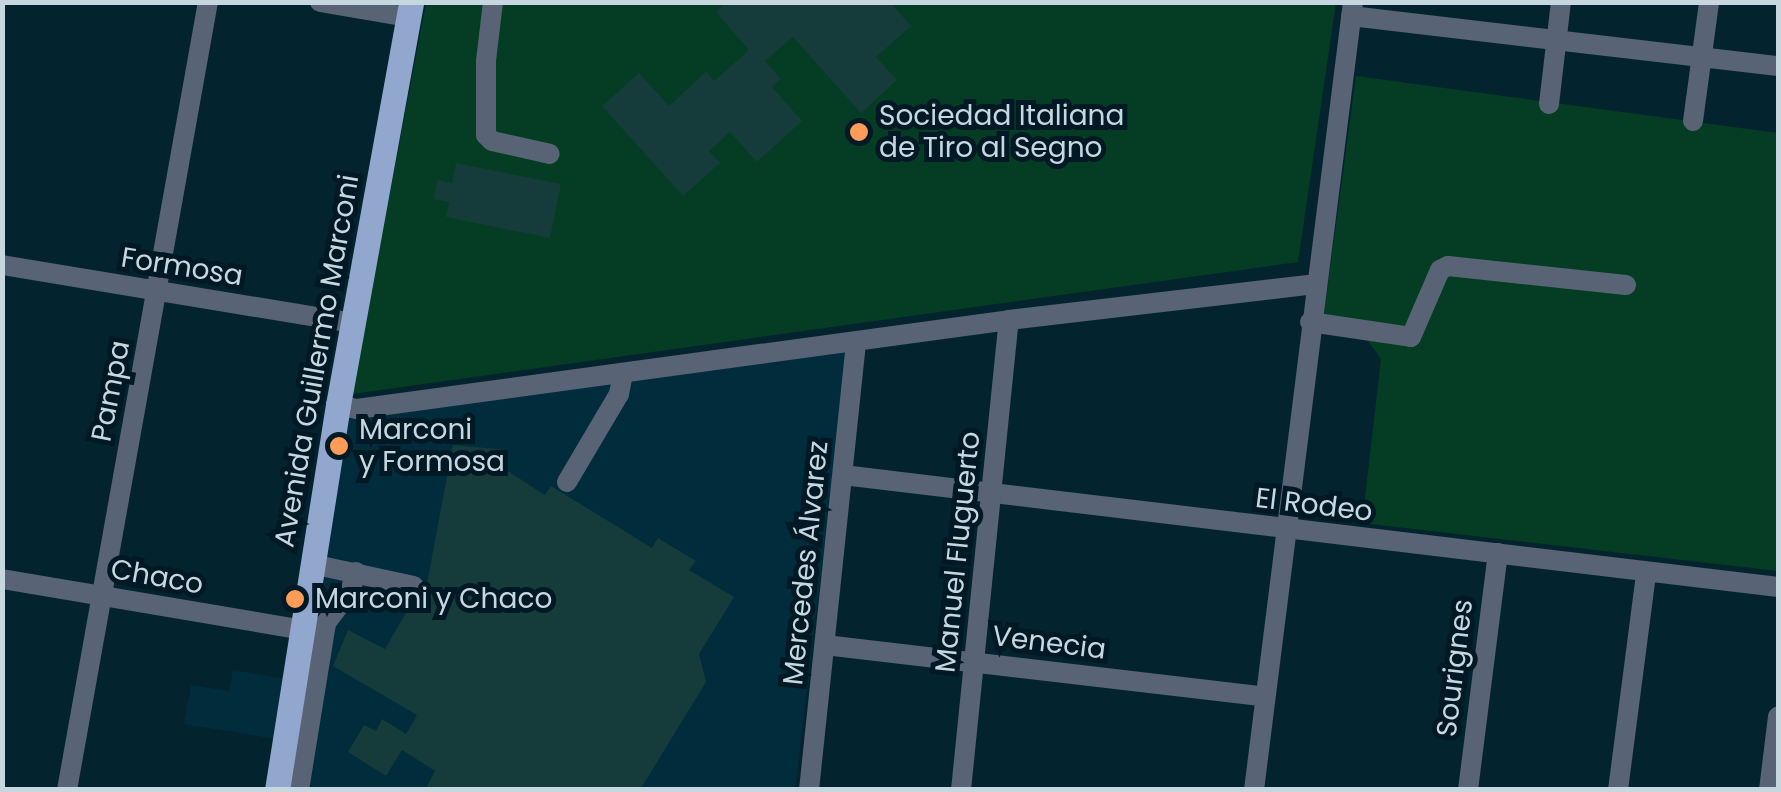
<!DOCTYPE html>
<meta charset="utf-8">
<style>
body{margin:0}
#map{position:relative;width:1781px;height:792px;overflow:hidden;background:#03232f;font-family:Poppins,sans-serif}
div>[style]{position:absolute}
.built>*{inset:0;background:#002c3c}
.green>*{inset:0;background:#043d23}
.building>*{inset:0;background:#153b3a}
.minor>*{height:20px;margin:-10px;padding:0 10px;transform-origin:10px;border-radius:10px;background:#586375}
.major>*{height:25px;margin:-12.5px;padding:0 12.5px;transform-origin:12.5px;border-radius:12.5px;background:#91a7cd}
.dots>*{width:28px;height:28px;translate:-50% -50%;box-sizing:border-box;border:5px solid #001925;border-radius:50%}
span{translate:-50% -50%;white-space:nowrap;text-align:center;line-height:1.15;-webkit-text-stroke:10px #001925;paint-order:stroke}
.poi-label{font-size:28px;color:#c6d7df}
.left{translate:0 -50%;text-align:left}
.street-label{font-size:28px;color:#c6d7df}
.frame{position:absolute;inset:0;border:5px solid #c6d7df;pointer-events:none}
</style>
<div id="map">
<div class="built">
<i style="clip-path:polygon(848px 352px,795px 789px,286px 790px,345px 417px)"></i>
<i style="clip-path:polygon(233px 670px,285px 679px,275px 739px,184px 724px,191px 685px,229px 691px)"></i>
</div>
<div class="green">
<i style="clip-path:polygon(426px 3px,1336px 3px,1298px 262px,352px 394px)"></i>
<i style="clip-path:polygon(1356px 76px,1778px 133px,1778px 571px,1362px 523px,1381px 359px,1362px 333px,1322px 329px)"></i>
</div>
<div class="building">
<i style="clip-path:polygon(726px 2px,890px 2px,911px 26px,876px 57px,897px 80px,861px 113px,793px 37px,765px 61px,781px 79px,772px 87px,802px 121px,757px 162px,730px 132px,709px 151px,720px 163px,683px 196px,602px 106px,639px 73px,669px 106px,706px 72px,714px 81px,749px 50px,716px 12px)"></i>
<i style="clip-path:polygon(456px 163px,561px 184px,550px 238px,446px 217px,449px 202px,434px 199px,437px 180px,452px 183px)"></i>
<i style="clip-path:polygon(453px 445px,507px 450px,506px 470px,545px 495px,551px 486px,652px 548px,658px 538px,696px 561px,689px 570px,734px 597px,699px 654px,706px 682px,640px 790px,425px 790px,435px 771px,402px 750px,386px 776px,348px 752px,364px 725px,376px 731px,382px 719px,406px 734px,417px 715px,333px 666px,348px 630px,385px 649px,414px 599px,425px 594px)"></i>
</div>
<div class="minor">
<i style="left:320px;top:2px;width:89px;rotate:9.7deg"></i>
<i style="left:493px;top:2px;width:59px;rotate:96.8deg"></i>
<i style="left:486px;top:61px;width:74px;rotate:90deg"></i>
<i style="left:486px;top:135px;width:8px;rotate:45deg"></i>
<i style="left:492px;top:141px;width:59px;rotate:12.6deg"></i>
<i style="left:1351px;top:16px;width:430px;rotate:6.7deg"></i>
<i style="left:1549px;top:104px;width:103px;rotate:-83.3deg"></i>
<i style="left:1693px;top:121px;width:120px;rotate:-82.3deg"></i>
<i style="left:2px;top:265px;width:355px;rotate:9.4deg"></i>
<i style="left:1310px;top:322px;width:102px;rotate:8.4deg"></i>
<i style="left:1411px;top:337px;width:73px;rotate:-66.6deg"></i>
<i style="left:1440px;top:270px;width:9px;rotate:-27deg"></i>
<i style="left:1448px;top:266px;width:179px;rotate:6.1deg"></i>
<i style="left:338px;top:405px;width:19px;rotate:12deg"></i>
<i style="left:357px;top:409px;width:658px;rotate:-7.77deg"></i>
<i style="left:1009px;top:320px;width:308px;rotate:-6.7deg"></i>
<i style="left:843px;top:475px;width:942px;rotate:6.83deg"></i>
<i style="left:567px;top:482px;width:102px;rotate:-59.4deg"></i>
<i style="left:619px;top:394px;width:20px;rotate:-79deg"></i>
<i style="left:312px;top:564px;width:104px;rotate:12.2deg"></i>
<i style="left:2px;top:579px;width:305px;rotate:9.6deg"></i>
<i style="left:825px;top:645px;width:443px;rotate:6.7deg"></i>
<i style="left:67px;top:790px;width:801px;rotate:-79.86deg"></i>
<i style="left:299px;top:790px;width:169px;rotate:-80.8deg"></i>
<i style="left:326px;top:623px;width:40px;rotate:-53deg"></i>
<i style="left:350px;top:591px;width:20px;rotate:-72deg"></i>
<i style="left:809px;top:790px;width:451px;rotate:-84deg"></i>
<i style="left:961px;top:790px;width:472px;rotate:-84.2deg"></i>
<i style="left:1254px;top:790px;width:794px;rotate:-82.84deg"></i>
<i style="left:1468px;top:790px;width:239px;rotate:-82.8deg"></i>
<i style="left:1618px;top:790px;width:218px;rotate:-82.6deg"></i>
<i style="left:1769px;top:790px;width:74px;rotate:-83deg"></i>
</div>
<div class="major">
<i style="left:277px;top:790px;width:390px;rotate:-81deg"></i>
<i style="left:338px;top:405px;width:410px;rotate:-79.7deg"></i>
</div>
<div class="dots">
<i style="left:859px;top:132px;background:#fe9c58"></i>
<i style="left:339px;top:446px;background:#fe9c58"></i>
<i style="left:295px;top:599px;background:#fe9c58"></i>
</div>
<div class="poi-label">
<span class="left" style="left:879px;top:132px">Sociedad Italiana<br>de Tiro al Segno</span>
<span class="left" style="left:359px;top:446px">Marconi<br>y Formosa</span>
<span class="left" style="left:315px;top:599px">Marconi y Chaco</span>
</div>
<div class="street-label">
<span style="left:182px;top:267px;rotate:9deg">Formosa</span>
<span style="left:317px;top:361px;rotate:-80deg">Avenida Guillermo Marconi</span>
<span style="left:111px;top:391px;rotate:-79deg">Pampa</span>
<span style="left:1314px;top:505px;rotate:7deg">El Rodeo</span>
<span style="left:958px;top:552px;rotate:-84deg">Manuel Fluguerto</span>
<span style="left:806px;top:563px;rotate:-84deg">Mercedes Álvarez</span>
<span style="left:157px;top:577px;rotate:10deg">Chaco</span>
<span style="left:1049px;top:643px;rotate:7deg">Venecia</span>
<span style="left:1455px;top:668px;rotate:-83deg">Sourignes</span>
</div>
<div class="frame"></div>
</div>
